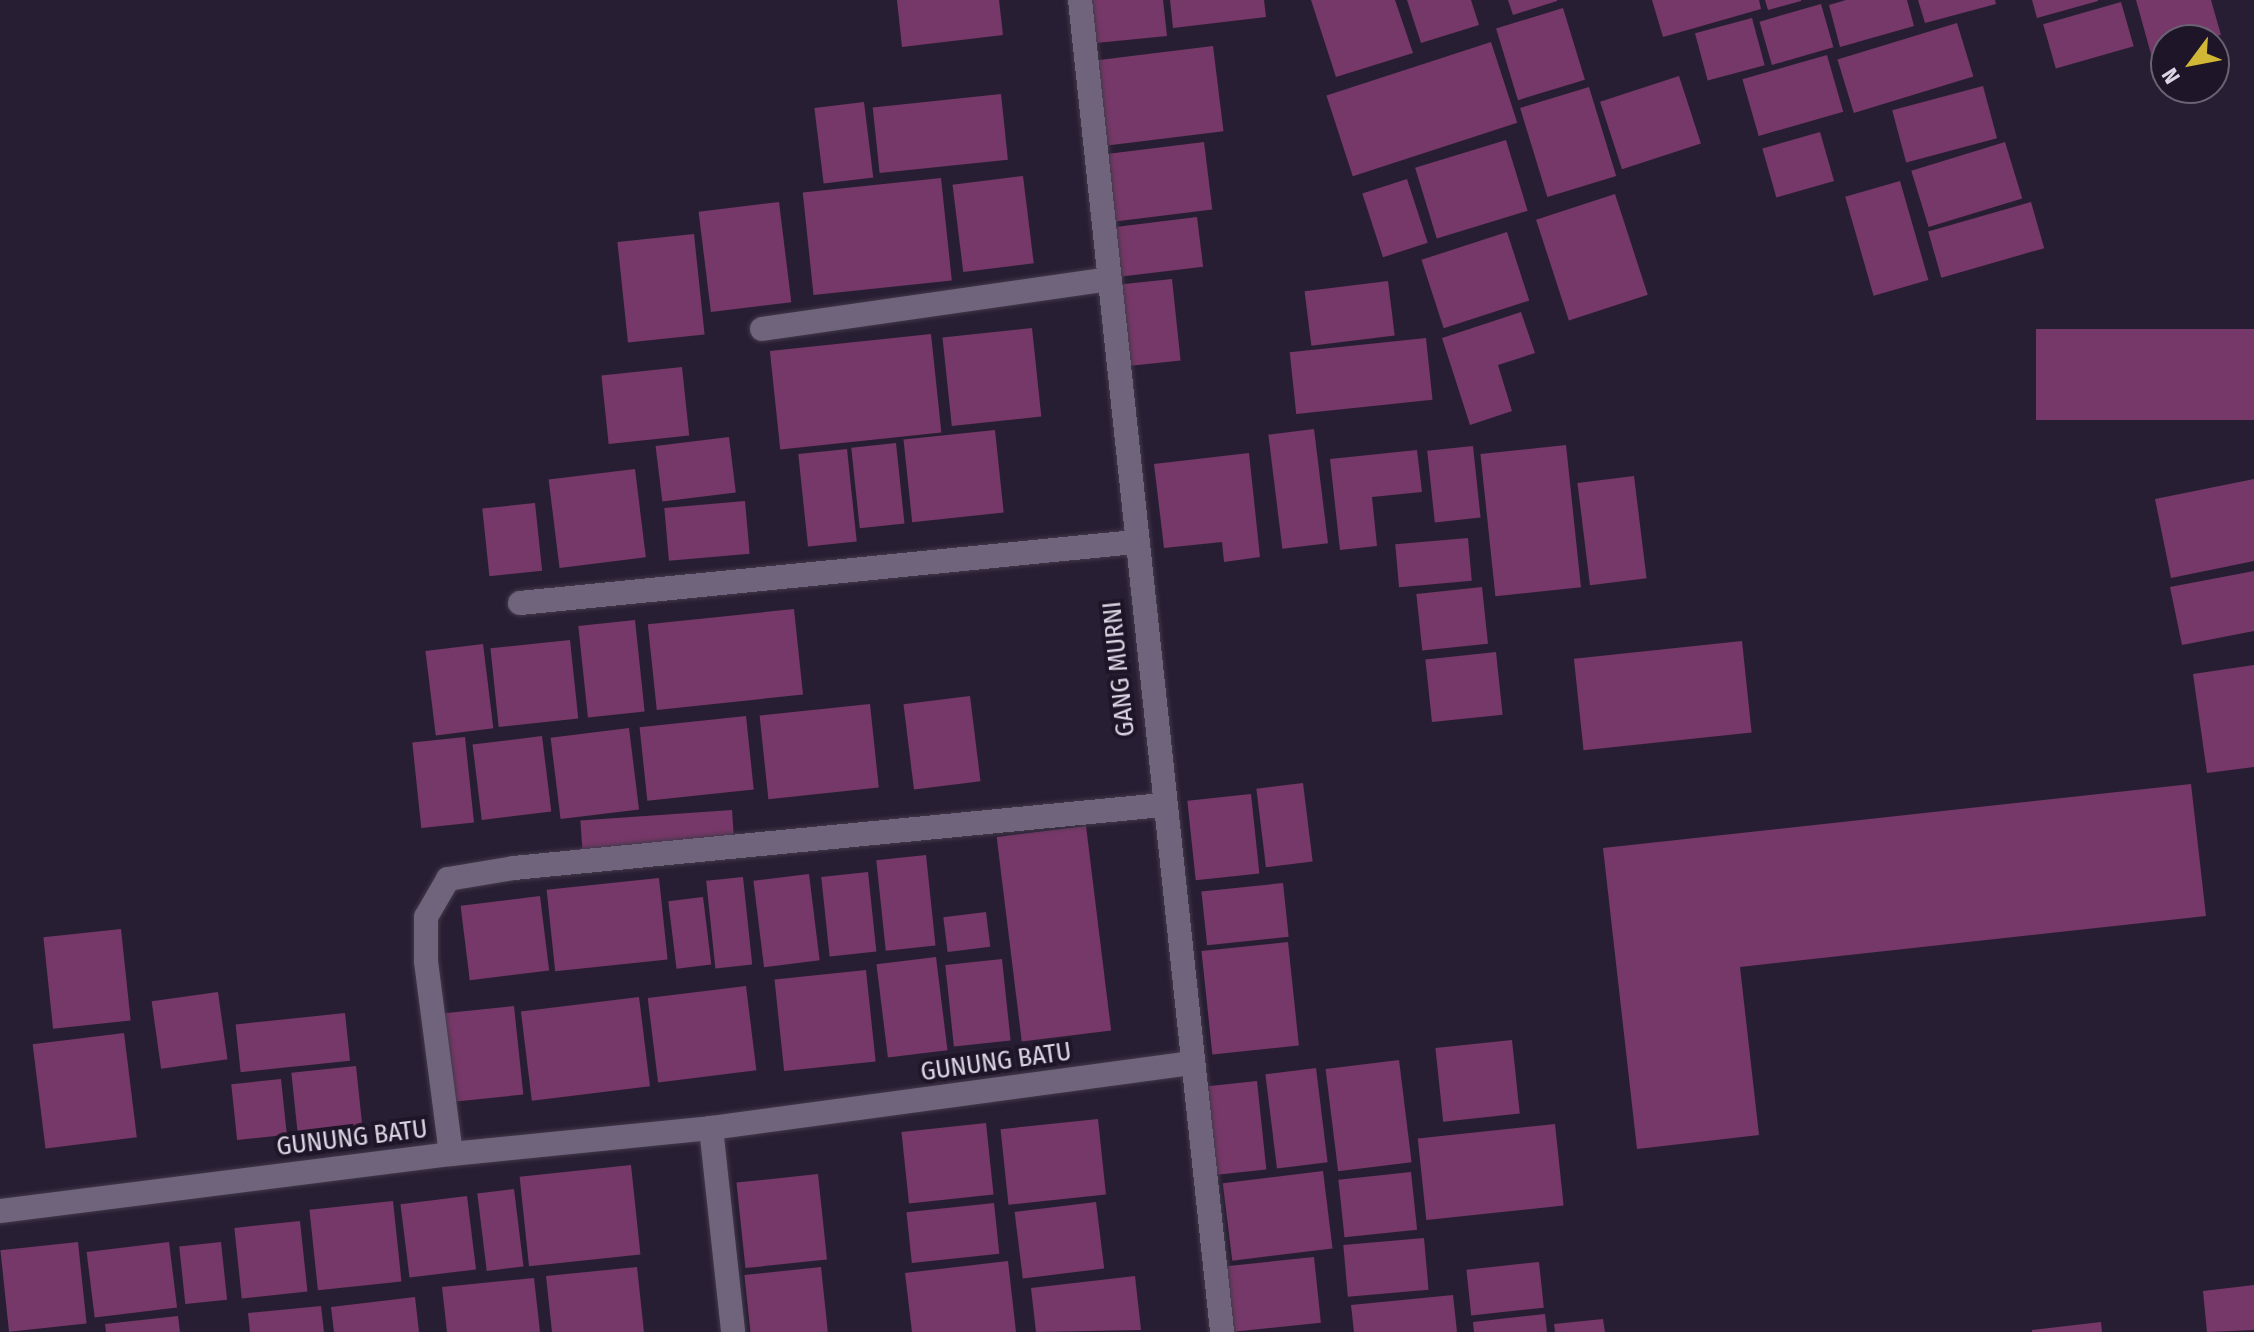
<!DOCTYPE html>
<style>
body{margin:0}
#map{position:relative;width:2254px;height:1332px;overflow:hidden;background:#281e33;font-family:"Fira Sans Condensed",sans-serif}
div>[style]{position:absolute}
.building>*{inset:0;background:#763868;transform-origin:0 0}
.roads{filter:drop-shadow(0 0 2px #42394a) drop-shadow(0 0 2px #42394a)}
.minor>*{height:24px;margin:-12px;padding:0 12px;transform-origin:12px;border-radius:12px;background:#6f647c}
span{translate:-50% -50%;white-space:nowrap;text-align:center;line-height:1.15;-webkit-text-stroke:8px #1e1528;paint-order:stroke}
.street-label{font-size:26px;color:#dcd6e4}
.north{position:absolute;left:2150px;top:24px;width:80px;height:80px;box-sizing:border-box;background:#1e1528;border:2px solid #6a6273;border-radius:50%;rotate:238deg;font-size:22px;font-weight:700;line-height:32px;text-align:center;color:#dcd6e4}
.north::after{content:'';display:block;margin:auto;width:28px;height:36px;background:#d1b736;clip-path:polygon(50% 0,100% 100%,50% 72%,0 100%)}
</style>
<div id="map">
<div class="building">
<i style="clip-path:polygon(897px 0,999px 0,1003px 35px,902px 47px)"></i>
<i style="clip-path:polygon(1091px 0,1163px 0,1167px 36px,1096px 43px)"></i>
<i style="clip-path:polygon(1170px 0,1264px 0,1266px 17px,1173px 28px)"></i>
<i style="clip-path:polygon(1311px 0,1395px 0,1413px 53px,1336px 77px)"></i>
<i style="clip-path:polygon(1407px 0,1471px 0,1479px 25px,1421px 43px)"></i>
<i style="clip-path:polygon(1508px 0,1557px 0,1557px 1px,1513px 15px)"></i>
<i style="clip-path:polygon(1652px 0,1759px 0,1761px 9px,1663px 37px)"></i>
<i style="clip-path:polygon(1765px 0,1801px 0,1801px 1px,1768px 10px)"></i>
<i style="clip-path:polygon(1846px 0,1907px 0,1914px 26px,1840px 47px,1829px 5px)"></i>
<i style="clip-path:polygon(1918px 0,1995px 0,1996px 4px,1925px 23px)"></i>
<i style="clip-path:polygon(2032px 0,2098px 0,2098px 1px,2037px 18px)"></i>
<i style="clip-path:polygon(2136px 0,2211px 0,2221px 35px,2166px 40px,2166px 50px,2151px 54px)"></i>
<i style="left:2121px;top:2px;width:46px;height:81px;rotate:74deg"></i>
<i style="left:1821px;top:4px;width:45px;height:64px;rotate:74deg"></i>
<i style="left:1563px;top:8px;width:75px;height:70px;rotate:73deg"></i>
<i style="left:1752px;top:18px;width:49px;height:59px;rotate:75deg"></i>
<i style="left:1957px;top:23px;width:56px;height:125px;rotate:73deg"></i>
<i style="left:1491px;top:42px;width:85px;height:173px;rotate:72deg"></i>
<i style="left:1213px;top:46px;width:86px;height:121px;rotate:83deg"></i>
<i style="left:1827px;top:55px;width:59px;height:88px;rotate:74deg"></i>
<i style="left:1679px;top:76px;width:71px;height:83px;rotate:72deg"></i>
<i style="left:1983px;top:86px;width:54px;height:94px;rotate:75deg"></i>
<i style="left:1589px;top:87px;width:93px;height:72px;rotate:73deg"></i>
<i style="left:1001px;top:94px;width:66px;height:129px;rotate:84deg"></i>
<i style="left:864px;top:102px;width:76px;height:50px;rotate:83deg"></i>
<i style="left:1820px;top:132px;width:51px;height:60px;rotate:74deg"></i>
<i style="left:1506px;top:140px;width:74px;height:95px;rotate:73deg"></i>
<i style="left:1204px;top:142px;width:68px;height:100px;rotate:83deg"></i>
<i style="left:2005px;top:142px;width:59px;height:98px;rotate:73deg"></i>
<i style="left:1023px;top:176px;width:88px;height:71px;rotate:83deg"></i>
<i style="left:941px;top:178px;width:103px;height:139px;rotate:84deg"></i>
<i style="left:1407px;top:179px;width:67px;height:47px;rotate:72deg"></i>
<i style="left:1900px;top:181px;width:103px;height:57px;rotate:74deg"></i>
<i style="left:1615px;top:194px;width:106px;height:83px;rotate:72deg"></i>
<i style="left:779px;top:202px;width:101px;height:81px;rotate:83deg"></i>
<i style="left:2031px;top:202px;width:48px;height:107px;rotate:74deg"></i>
<i style="left:1197px;top:217px;width:50px;height:82px;rotate:83deg"></i>
<i style="left:1507px;top:232px;width:72px;height:90px;rotate:72deg"></i>
<i style="left:694px;top:234px;width:101px;height:77px;rotate:84deg"></i>
<i style="left:1172px;top:279px;width:82px;height:55px;rotate:84deg"></i>
<i style="left:1388px;top:281px;width:55px;height:84px;rotate:83deg"></i>
<i style="clip-path:polygon(1521px 312px,1535px 353px,1498px 365px,1512px 411px,1470px 425px,1442px 338px)"></i>
<i style="left:1032px;top:328px;width:89px;height:90px;rotate:84deg"></i>
<i style="left:2254px;top:329px;width:91px;height:218px;rotate:90deg"></i>
<i style="left:931px;top:334px;width:99px;height:162px;rotate:84deg"></i>
<i style="left:1426px;top:338px;width:62px;height:137px;rotate:84deg"></i>
<i style="left:682px;top:367px;width:69px;height:81px;rotate:84deg"></i>
<i style="left:1314px;top:429px;width:115px;height:46px;rotate:83deg"></i>
<i style="left:995px;top:430px;width:83px;height:92px;rotate:84deg"></i>
<i style="left:729px;top:437px;width:56px;height:74px;rotate:83deg"></i>
<i style="left:896px;top:443px;width:81px;height:45px;rotate:84deg"></i>
<i style="left:1566px;top:445px;width:143px;height:86px;rotate:84deg"></i>
<i style="left:1473px;top:446px;width:72px;height:46px;rotate:84deg"></i>
<i style="left:847px;top:449px;width:93px;height:49px;rotate:84deg"></i>
<i style="clip-path:polygon(1417px 450px,1422px 492px,1372px 497px,1377px 546px,1340px 550px,1330px 459px)"></i>
<i style="clip-path:polygon(1249px 453px,1260px 557px,1224px 562px,1222px 542px,1164px 548px,1154px 464px)"></i>
<i style="left:635px;top:469px;width:89px;height:87px;rotate:83deg"></i>
<i style="left:1634px;top:476px;width:103px;height:57px;rotate:83deg"></i>
<i style="clip-path:polygon(2254px 479px,2254px 561px,2171px 578px,2155px 499px)"></i>
<i style="left:745px;top:501px;width:53px;height:81px;rotate:85deg"></i>
<i style="left:535px;top:503px;width:68px;height:53px;rotate:84deg"></i>
<i style="left:1468px;top:538px;width:43px;height:73px;rotate:85deg"></i>
<i style="clip-path:polygon(2254px 571px,2254px 631px,2182px 645px,2170px 587px)"></i>
<i style="left:1482px;top:587px;width:57px;height:66px;rotate:84deg"></i>
<i style="left:794px;top:609px;width:86px;height:147px;rotate:84deg"></i>
<i style="left:635px;top:620px;width:92px;height:57px;rotate:84deg"></i>
<i style="left:570px;top:640px;width:79px;height:80px;rotate:84deg"></i>
<i style="left:1742px;top:641px;width:92px;height:169px;rotate:84deg"></i>
<i style="left:483px;top:644px;width:85px;height:58px;rotate:83deg"></i>
<i style="left:1496px;top:652px;width:63px;height:71px;rotate:84deg"></i>
<i style="clip-path:polygon(2254px 665px,2254px 767px,2207px 773px,2193px 674px)"></i>
<i style="left:970px;top:696px;width:86px;height:67px;rotate:83deg"></i>
<i style="left:870px;top:704px;width:84px;height:111px;rotate:84deg"></i>
<i style="left:746px;top:716px;width:74px;height:107px;rotate:84deg"></i>
<i style="left:629px;top:728px;width:82px;height:79px;rotate:83deg"></i>
<i style="left:542px;top:736px;width:76px;height:70px;rotate:83deg"></i>
<i style="left:465px;top:737px;width:86px;height:53px;rotate:84deg"></i>
<i style="left:1303px;top:783px;width:79px;height:47px;rotate:83deg"></i>
<i style="clip-path:polygon(2191px 784px,2206px 916px,1740px 967px,1759px 1135px,1637px 1149px,1603px 848px)"></i>
<i style="left:1251px;top:794px;width:80px;height:64px;rotate:84deg"></i>
<i style="left:732px;top:810px;width:29px;height:152px;rotate:86deg"></i>
<i style="left:1086px;top:826px;width:206px;height:90px;rotate:83deg"></i>
<i style="left:926px;top:855px;width:91px;height:50px;rotate:84deg"></i>
<i style="left:868px;top:872px;width:80px;height:47px;rotate:84deg"></i>
<i style="left:809px;top:874px;width:87px;height:56px;rotate:83deg"></i>
<i style="left:743px;top:877px;width:88px;height:37px;rotate:84deg"></i>
<i style="left:659px;top:878px;width:82px;height:113px;rotate:84deg"></i>
<i style="left:1283px;top:883px;width:54px;height:82px;rotate:84deg"></i>
<i style="left:540px;top:896px;width:75px;height:80px;rotate:83deg"></i>
<i style="left:703px;top:897px;width:68px;height:35px;rotate:83deg"></i>
<i style="left:986px;top:912px;width:35px;height:43px;rotate:83deg"></i>
<i style="left:121px;top:929px;width:92px;height:78px;rotate:84deg"></i>
<i style="left:1288px;top:942px;width:104px;height:87px;rotate:84deg"></i>
<i style="left:936px;top:957px;width:94px;height:60px;rotate:83deg"></i>
<i style="left:1002px;top:959px;width:82px;height:57px;rotate:84deg"></i>
<i style="left:866px;top:970px;width:92px;height:92px;rotate:84deg"></i>
<i style="left:746px;top:986px;width:85px;height:99px;rotate:83deg"></i>
<i style="left:218px;top:992px;width:68px;height:67px;rotate:82deg"></i>
<i style="left:639px;top:997px;width:90px;height:119px;rotate:83deg"></i>
<i style="left:514px;top:1006px;width:89px;height:75px;rotate:84deg"></i>
<i style="left:345px;top:1013px;width:48px;height:110px;rotate:84deg"></i>
<i style="left:124px;top:1033px;width:105px;height:92px;rotate:83deg"></i>
<i style="left:1512px;top:1040px;width:74px;height:77px;rotate:84deg"></i>
<i style="left:1399px;top:1060px;width:103px;height:74px;rotate:83deg"></i>
<i style="left:356px;top:1066px;width:62px;height:65px;rotate:84deg"></i>
<i style="left:1316px;top:1068px;width:95px;height:51px;rotate:83deg"></i>
<i style="left:281px;top:1079px;width:56px;height:50px;rotate:84deg"></i>
<i style="left:1257px;top:1081px;width:89px;height:52px;rotate:84deg"></i>
<i style="left:1098px;top:1119px;width:76px;height:98px;rotate:84deg"></i>
<i style="left:986px;top:1123px;width:72px;height:85px;rotate:84deg"></i>
<i style="left:1555px;top:1124px;width:82px;height:138px;rotate:84deg"></i>
<i style="left:631px;top:1165px;width:90px;height:112px;rotate:84deg"></i>
<i style="left:1323px;top:1171px;width:78px;height:101px;rotate:83deg"></i>
<i style="left:1411px;top:1172px;width:58px;height:73px;rotate:84deg"></i>
<i style="left:818px;top:1174px;width:86px;height:82px;rotate:84deg"></i>
<i style="left:514px;top:1189px;width:78px;height:37px;rotate:83deg"></i>
<i style="left:467px;top:1196px;width:74px;height:67px;rotate:83deg"></i>
<i style="left:393px;top:1201px;width:81px;height:84px;rotate:84deg"></i>
<i style="left:1096px;top:1202px;width:67px;height:82px;rotate:83deg"></i>
<i style="left:994px;top:1203px;width:51px;height:88px;rotate:84deg"></i>
<i style="left:300px;top:1221px;width:71px;height:66px;rotate:84deg"></i>
<i style="left:1424px;top:1238px;width:52px;height:81px;rotate:85deg"></i>
<i style="left:78px;top:1242px;width:82px;height:78px;rotate:84deg"></i>
<i style="left:169px;top:1242px;width:66px;height:83px;rotate:83deg"></i>
<i style="left:221px;top:1242px;width:58px;height:42px;rotate:84deg"></i>
<i style="left:1314px;top:1257px;width:66px;height:88px;rotate:84deg"></i>
<i style="clip-path:polygon(1008px 1261px,1016px 1332px,912px 1332px,905px 1273px)"></i>
<i style="left:1539px;top:1262px;width:46px;height:73px;rotate:84deg"></i>
<i style="clip-path:polygon(637px 1267px,644px 1332px,552px 1332px,546px 1276px)"></i>
<i style="left:821px;top:1267px;width:65px;height:77px;rotate:84deg"></i>
<i style="clip-path:polygon(1135px 1276px,1141px 1330px,1036px 1332px,1031px 1288px)"></i>
<i style="clip-path:polygon(534px 1278px,540px 1332px,447px 1332px,442px 1287px)"></i>
<i style="clip-path:polygon(2254px 1285px,2254px 1330px,2207px 1332px,2203px 1291px)"></i>
<i style="clip-path:polygon(1453px 1295px,1457px 1332px,1354px 1332px,1351px 1305px)"></i>
<i style="clip-path:polygon(415px 1297px,419px 1332px,334px 1332px,331px 1307px)"></i>
<i style="clip-path:polygon(321px 1306px,324px 1332px,250px 1332px,248px 1313px)"></i>
<i style="clip-path:polygon(1545px 1314px,1547px 1332px,1474px 1332px,1473px 1322px)"></i>
<i style="clip-path:polygon(178px 1316px,180px 1332px,106px 1332px,105px 1324px)"></i>
<i style="clip-path:polygon(1603px 1319px,1605px 1332px,1555px 1332px,1554px 1324px)"></i>
<i style="clip-path:polygon(2101px 1322px,2102px 1332px,2032px 1332px,2032px 1330px)"></i>
</div>
<div class="roads">
<div class="minor">
<i style="left:1080px;top:0;width:1340px;rotate:83.91deg"></i>
<i style="left:762px;top:329px;width:349px;rotate:-8.2deg"></i>
<i style="left:520px;top:603px;width:617px;rotate:-5.67deg"></i>
<i style="left:711px;top:1128px;width:205px;rotate:83.8deg"></i>
<i style="left:451px;top:1154px;width:194px;rotate:-97.4deg"></i>
<i style="left:426px;top:962px;width:45px;rotate:-90deg"></i>
<i style="left:426px;top:917px;width:44px;rotate:-59.9deg"></i>
<i style="left:448px;top:879px;width:67px;rotate:-9.5deg"></i>
<i style="left:514px;top:868px;width:651px;rotate:-5.55deg"></i>
<i style="left:0;top:1211px;width:455px;rotate:-7.2deg"></i>
<i style="left:451px;top:1154px;width:261px;rotate:-5.7deg"></i>
<i style="left:711px;top:1128px;width:485px;rotate:-7.7deg"></i>
</div>
</div>
<div class="street-label">
<span style="left:1119px;top:669px;rotate:-96deg">GANG MURNI</span>
<span style="left:996px;top:1062px;rotate:-8deg">GUNUNG BATU</span>
<span style="left:352px;top:1138px;rotate:-7deg">GUNUNG BATU</span>
</div>
<div class="north">N</div>
</div>
